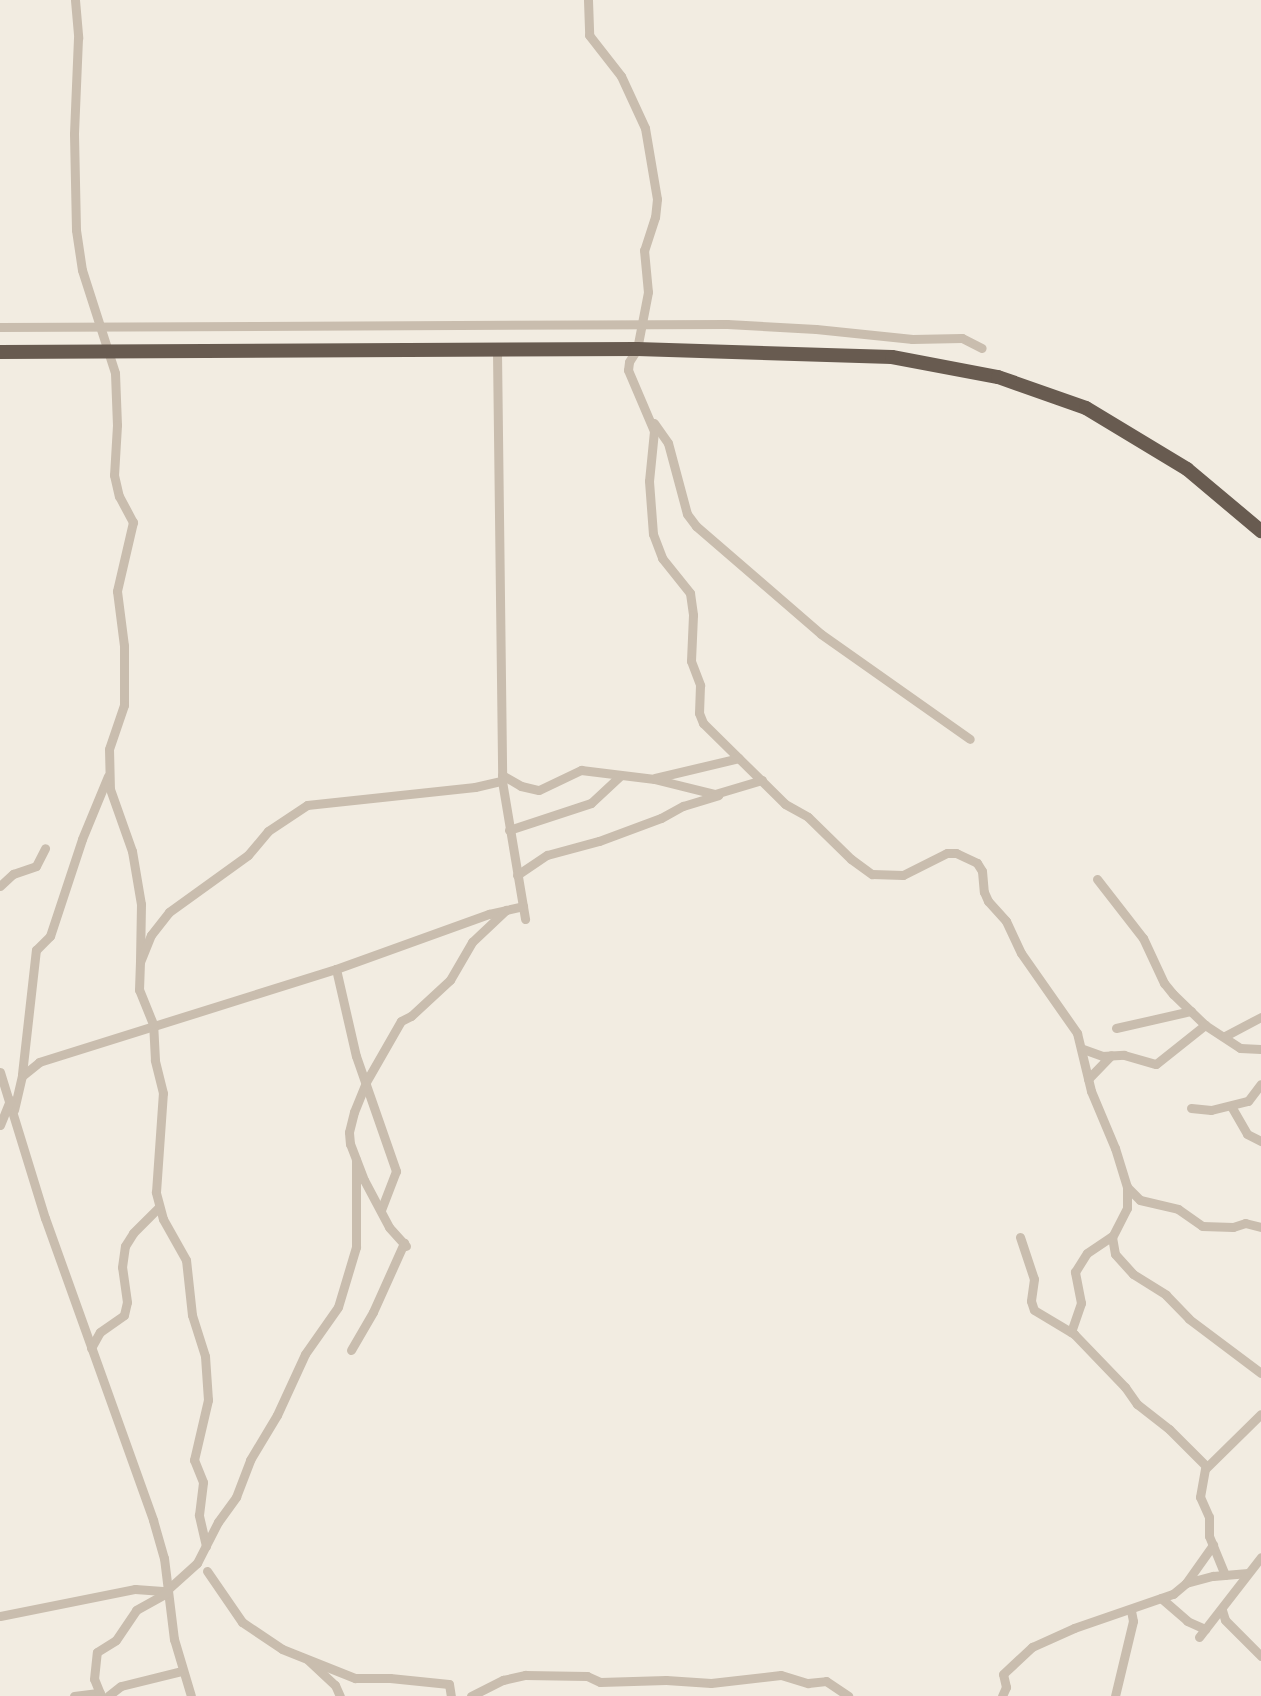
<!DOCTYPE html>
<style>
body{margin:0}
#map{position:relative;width:1261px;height:1696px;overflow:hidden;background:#f2ece1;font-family:Jost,sans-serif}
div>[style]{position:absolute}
.minor>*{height:9px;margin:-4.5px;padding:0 4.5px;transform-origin:4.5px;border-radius:4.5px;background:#c9bdae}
.trunk>*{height:14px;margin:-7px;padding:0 7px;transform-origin:7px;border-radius:7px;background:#685b50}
span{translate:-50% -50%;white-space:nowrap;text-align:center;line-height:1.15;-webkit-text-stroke:5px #f9f5ed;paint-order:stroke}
</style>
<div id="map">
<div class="minor">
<i style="left:75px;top:0;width:38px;rotate:85deg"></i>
<i style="left:78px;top:38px;width:96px;rotate:92.4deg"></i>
<i style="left:74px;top:134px;width:96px;rotate:88.8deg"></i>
<i style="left:76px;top:230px;width:40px;rotate:81.5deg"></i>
<i style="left:82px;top:270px;width:108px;rotate:72.2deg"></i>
<i style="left:115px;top:373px;width:52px;rotate:87.8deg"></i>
<i style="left:117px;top:425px;width:50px;rotate:93.4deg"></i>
<i style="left:114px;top:475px;width:22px;rotate:77deg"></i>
<i style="left:119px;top:496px;width:30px;rotate:62deg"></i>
<i style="left:133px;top:522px;width:71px;rotate:103.1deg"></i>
<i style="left:117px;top:591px;width:55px;rotate:82.7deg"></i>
<i style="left:124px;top:646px;width:59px;rotate:90deg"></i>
<i style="left:124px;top:705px;width:46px;rotate:108.8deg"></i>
<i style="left:109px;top:749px;width:40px;rotate:88.6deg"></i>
<i style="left:110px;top:789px;width:66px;rotate:70.5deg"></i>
<i style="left:132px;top:851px;width:54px;rotate:80.4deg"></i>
<i style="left:141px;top:904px;width:56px;rotate:91deg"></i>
<i style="left:588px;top:0;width:35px;rotate:88deg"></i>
<i style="left:589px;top:35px;width:52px;rotate:52deg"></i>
<i style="left:621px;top:76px;width:57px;rotate:65.2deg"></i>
<i style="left:645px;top:128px;width:72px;rotate:80.4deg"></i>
<i style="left:657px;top:199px;width:18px;rotate:96deg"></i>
<i style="left:655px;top:217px;width:35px;rotate:108deg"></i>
<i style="left:644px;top:250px;width:42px;rotate:84.6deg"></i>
<i style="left:648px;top:292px;width:58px;rotate:100.9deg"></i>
<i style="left:637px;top:349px;width:15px;rotate:122deg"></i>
<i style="left:629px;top:362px;width:8px;rotate:97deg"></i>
<i style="left:628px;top:370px;width:66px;rotate:66.9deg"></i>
<i style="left:654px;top:431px;width:50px;rotate:95.7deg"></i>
<i style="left:649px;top:481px;width:53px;rotate:85.7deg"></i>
<i style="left:653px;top:534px;width:26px;rotate:69deg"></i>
<i style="left:662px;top:558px;width:45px;rotate:51.3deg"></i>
<i style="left:690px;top:593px;width:22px;rotate:82deg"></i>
<i style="left:693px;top:615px;width:46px;rotate:92.5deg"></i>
<i style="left:691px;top:661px;width:26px;rotate:69deg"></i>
<i style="left:700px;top:685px;width:28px;rotate:92deg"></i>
<i style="left:699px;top:713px;width:11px;rotate:68deg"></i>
<i style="left:703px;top:723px;width:115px;rotate:44.6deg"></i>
<i style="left:785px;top:804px;width:26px;rotate:29deg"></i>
<i style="left:808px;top:817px;width:60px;rotate:44.3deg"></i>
<i style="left:851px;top:859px;width:26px;rotate:36deg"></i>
<i style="left:872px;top:874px;width:31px;rotate:2deg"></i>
<i style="left:903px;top:875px;width:49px;rotate:-26.6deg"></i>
<i style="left:947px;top:853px;width:9px"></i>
<i style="left:956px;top:853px;width:23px;rotate:25deg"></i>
<i style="left:977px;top:863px;width:9px;rotate:58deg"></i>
<i style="left:982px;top:871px;width:21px;rotate:85deg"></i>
<i style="left:984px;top:892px;width:10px;rotate:66deg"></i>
<i style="left:988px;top:901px;width:27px;rotate:48deg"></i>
<i style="left:1006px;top:921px;width:35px;rotate:65deg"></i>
<i style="left:1021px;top:953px;width:98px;rotate:55deg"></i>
<i style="left:1077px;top:1033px;width:60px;rotate:76.4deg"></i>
<i style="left:1091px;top:1091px;width:62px;rotate:67.2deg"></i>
<i style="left:1115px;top:1148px;width:41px;rotate:72.9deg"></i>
<i style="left:1127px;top:1187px;width:21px;rotate:90deg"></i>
<i style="left:1127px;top:1208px;width:33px;rotate:117deg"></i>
<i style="left:1112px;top:1237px;width:17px;rotate:80deg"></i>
<i style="left:1115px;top:1254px;width:27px;rotate:48deg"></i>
<i style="left:1133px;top:1274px;width:39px;rotate:32deg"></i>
<i style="left:1166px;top:1295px;width:33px;rotate:46deg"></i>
<i style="left:1189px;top:1319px;width:90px;rotate:36.9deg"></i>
<i style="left:0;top:327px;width:727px;rotate:-0.24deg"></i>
<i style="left:727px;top:324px;width:89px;rotate:3.2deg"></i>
<i style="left:816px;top:329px;width:97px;rotate:5.9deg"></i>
<i style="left:912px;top:339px;width:50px;rotate:-1.1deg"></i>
<i style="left:962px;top:338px;width:22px;rotate:27deg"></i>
<i style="left:497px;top:352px;width:429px;rotate:89.3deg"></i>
<i style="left:502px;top:781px;width:140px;rotate:80.5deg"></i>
<i style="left:654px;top:423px;width:24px;rotate:55deg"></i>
<i style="left:668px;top:443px;width:73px;rotate:75deg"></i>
<i style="left:687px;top:514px;width:15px;rotate:53deg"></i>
<i style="left:696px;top:526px;width:165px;rotate:40.8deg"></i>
<i style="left:821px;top:634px;width:182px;rotate:35.2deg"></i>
<i style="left:502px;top:775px;width:22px;rotate:30deg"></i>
<i style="left:521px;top:786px;width:18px;rotate:13deg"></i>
<i style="left:539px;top:790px;width:47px;rotate:-25.5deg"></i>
<i style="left:581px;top:770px;width:74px;rotate:7deg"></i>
<i style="left:654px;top:779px;width:63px;rotate:13.8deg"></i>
<i style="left:715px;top:794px;width:49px;rotate:-16.6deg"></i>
<i style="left:655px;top:778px;width:86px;rotate:-13.4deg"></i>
<i style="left:509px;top:830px;width:86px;rotate:-18.2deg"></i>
<i style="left:591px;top:803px;width:40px;rotate:-43deg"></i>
<i style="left:517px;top:875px;width:36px;rotate:-34deg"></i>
<i style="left:547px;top:855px;width:54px;rotate:-15.1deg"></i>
<i style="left:599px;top:841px;width:66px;rotate:-20.4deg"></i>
<i style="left:661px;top:818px;width:25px;rotate:-29deg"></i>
<i style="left:683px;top:806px;width:37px;rotate:-17deg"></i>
<i style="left:1097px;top:879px;width:75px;rotate:52.1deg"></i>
<i style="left:1143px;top:938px;width:50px;rotate:65deg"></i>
<i style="left:1164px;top:983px;width:14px;rotate:51deg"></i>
<i style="left:1173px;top:994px;width:45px;rotate:44.1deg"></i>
<i style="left:1205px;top:1025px;width:42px;rotate:33.3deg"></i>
<i style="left:1240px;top:1048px;width:21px;rotate:3deg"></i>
<i style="left:0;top:886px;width:18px;rotate:-43deg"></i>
<i style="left:13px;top:874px;width:24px;rotate:-19deg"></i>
<i style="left:36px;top:866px;width:20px;rotate:-63deg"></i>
<i style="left:336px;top:969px;width:89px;rotate:77.1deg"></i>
<i style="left:356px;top:1056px;width:122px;rotate:70.8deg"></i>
<i style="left:396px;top:1171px;width:42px;rotate:111deg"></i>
<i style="left:1116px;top:1028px;width:77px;rotate:-12.8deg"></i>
<i style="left:1225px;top:1036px;width:41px;rotate:-27.8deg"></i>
<i style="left:1083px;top:1049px;width:20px;rotate:20deg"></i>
<i style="left:1102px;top:1056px;width:22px;rotate:-3deg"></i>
<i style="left:1124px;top:1055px;width:33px;rotate:16deg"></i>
<i style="left:1156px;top:1064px;width:63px;rotate:-38.5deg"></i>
<i style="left:0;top:1072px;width:153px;rotate:72.9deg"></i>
<i style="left:45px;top:1218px;width:321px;rotate:70.3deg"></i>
<i style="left:153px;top:1520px;width:40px;rotate:74deg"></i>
<i style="left:164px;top:1558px;width:82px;rotate:83deg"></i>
<i style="left:174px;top:1639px;width:59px;rotate:73.4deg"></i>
<i style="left:22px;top:1074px;width:125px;rotate:-83.6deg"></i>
<i style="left:36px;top:950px;width:20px;rotate:-45deg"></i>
<i style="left:50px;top:936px;width:102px;rotate:-71.7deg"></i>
<i style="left:82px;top:839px;width:68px;rotate:-67.6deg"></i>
<i style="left:1088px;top:1079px;width:33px;rotate:-46deg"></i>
<i style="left:1231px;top:1106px;width:32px;rotate:60deg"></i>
<i style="left:1247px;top:1134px;width:16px;rotate:27deg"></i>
<i style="left:1191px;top:1108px;width:20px;rotate:6deg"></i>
<i style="left:1211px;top:1110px;width:38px;rotate:-14deg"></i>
<i style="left:1248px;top:1101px;width:21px;rotate:-53deg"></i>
<i style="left:14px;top:1110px;width:35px;rotate:-77deg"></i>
<i style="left:22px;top:1076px;width:22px;rotate:-39deg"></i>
<i style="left:39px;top:1062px;width:311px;rotate:-17.4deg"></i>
<i style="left:336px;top:969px;width:163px;rotate:-19.8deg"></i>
<i style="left:489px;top:914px;width:35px;rotate:-13deg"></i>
<i style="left:0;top:1125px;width:27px;rotate:-68deg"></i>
<i style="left:1127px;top:1187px;width:18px;rotate:45deg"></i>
<i style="left:1140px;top:1200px;width:39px;rotate:13deg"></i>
<i style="left:1178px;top:1209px;width:29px;rotate:35deg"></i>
<i style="left:1202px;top:1226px;width:31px;rotate:2deg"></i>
<i style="left:1233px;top:1227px;width:13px;rotate:-18deg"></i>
<i style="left:1245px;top:1223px;width:16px;rotate:14deg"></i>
<i style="left:1020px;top:1237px;width:44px;rotate:71.6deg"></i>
<i style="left:1034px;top:1279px;width:22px;rotate:98deg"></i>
<i style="left:1031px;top:1301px;width:9px;rotate:72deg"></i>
<i style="left:1034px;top:1310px;width:47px;rotate:31deg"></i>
<i style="left:1074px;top:1334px;width:74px;rotate:46.1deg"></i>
<i style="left:1125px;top:1387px;width:21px;rotate:55deg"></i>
<i style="left:1137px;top:1404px;width:41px;rotate:38deg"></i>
<i style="left:1169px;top:1429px;width:52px;rotate:45deg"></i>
<i style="left:406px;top:1246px;width:25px;rotate:-132deg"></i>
<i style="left:389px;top:1227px;width:53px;rotate:-118deg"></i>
<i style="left:364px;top:1180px;width:39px;rotate:-111deg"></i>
<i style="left:350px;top:1144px;width:12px;rotate:-95deg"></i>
<i style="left:349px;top:1132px;width:21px;rotate:-76deg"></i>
<i style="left:354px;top:1112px;width:32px;rotate:-68deg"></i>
<i style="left:366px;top:1082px;width:70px;rotate:-60.2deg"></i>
<i style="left:401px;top:1021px;width:11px;rotate:-27deg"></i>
<i style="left:411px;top:1016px;width:53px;rotate:-42.7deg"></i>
<i style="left:450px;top:980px;width:44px;rotate:-59.9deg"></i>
<i style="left:472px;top:942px;width:47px;rotate:-43.3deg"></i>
<i style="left:1071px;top:1332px;width:31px;rotate:-71deg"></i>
<i style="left:1081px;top:1303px;width:32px;rotate:-101deg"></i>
<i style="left:1075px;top:1272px;width:22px;rotate:-58deg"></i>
<i style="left:1087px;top:1253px;width:30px;rotate:-34deg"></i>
<i style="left:91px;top:1348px;width:18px;rotate:-61deg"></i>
<i style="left:100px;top:1332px;width:29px;rotate:-35deg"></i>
<i style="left:124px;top:1315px;width:13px;rotate:-77deg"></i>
<i style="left:127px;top:1302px;width:35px;rotate:-98deg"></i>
<i style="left:122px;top:1267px;width:21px;rotate:-82deg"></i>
<i style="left:125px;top:1246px;width:15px;rotate:-58deg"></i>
<i style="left:133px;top:1233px;width:37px;rotate:-45deg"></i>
<i style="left:351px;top:1350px;width:44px;rotate:-59.9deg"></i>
<i style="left:373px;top:1312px;width:76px;rotate:-65.8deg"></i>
<i style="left:206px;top:1546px;width:32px;rotate:-103deg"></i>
<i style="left:199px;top:1515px;width:33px;rotate:-83deg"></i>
<i style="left:203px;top:1482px;width:24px;rotate:-112deg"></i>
<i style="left:194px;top:1460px;width:62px;rotate:-76.9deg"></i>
<i style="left:208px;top:1400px;width:44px;rotate:-93.9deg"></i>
<i style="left:205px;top:1356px;width:43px;rotate:-107.6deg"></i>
<i style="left:192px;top:1315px;width:55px;rotate:-96.2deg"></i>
<i style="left:186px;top:1260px;width:47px;rotate:-119.3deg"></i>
<i style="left:163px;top:1219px;width:28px;rotate:-105deg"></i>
<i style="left:156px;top:1192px;width:99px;rotate:-86deg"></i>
<i style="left:163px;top:1093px;width:34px;rotate:-104deg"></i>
<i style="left:155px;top:1060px;width:36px;rotate:-93deg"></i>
<i style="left:153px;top:1024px;width:37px;rotate:-112deg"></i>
<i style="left:139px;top:990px;width:28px;rotate:-88deg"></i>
<i style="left:140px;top:962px;width:29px;rotate:-68deg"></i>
<i style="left:151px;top:935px;width:29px;rotate:-52deg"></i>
<i style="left:169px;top:912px;width:97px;rotate:-35.8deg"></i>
<i style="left:248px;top:855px;width:31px;rotate:-50deg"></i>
<i style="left:268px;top:831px;width:47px;rotate:-33.7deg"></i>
<i style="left:307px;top:805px;width:169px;rotate:-6.1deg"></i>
<i style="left:475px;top:787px;width:28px;rotate:-13deg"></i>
<i style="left:207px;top:1571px;width:62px;rotate:55.5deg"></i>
<i style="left:242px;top:1622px;width:48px;rotate:34deg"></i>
<i style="left:282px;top:1649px;width:79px;rotate:21.7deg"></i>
<i style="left:355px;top:1678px;width:35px"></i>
<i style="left:390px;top:1678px;width:59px;rotate:5.8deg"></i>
<i style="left:449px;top:1684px;width:12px;rotate:81deg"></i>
<i style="left:1225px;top:1575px;width:42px;rotate:-112.3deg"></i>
<i style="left:1209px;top:1536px;width:19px;rotate:-90deg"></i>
<i style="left:1209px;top:1517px;width:22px;rotate:-114deg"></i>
<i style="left:1200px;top:1497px;width:28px;rotate:-80deg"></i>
<i style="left:1205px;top:1469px;width:78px;rotate:-44.5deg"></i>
<i style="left:1186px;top:1583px;width:28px;rotate:-15deg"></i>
<i style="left:1213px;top:1576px;width:35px;rotate:-5deg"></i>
<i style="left:1161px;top:1598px;width:35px;rotate:41deg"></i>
<i style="left:1187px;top:1621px;width:20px;rotate:24deg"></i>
<i style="left:1222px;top:1610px;width:10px;rotate:73deg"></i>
<i style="left:1225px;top:1620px;width:51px;rotate:45deg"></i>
<i style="left:0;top:1616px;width:138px;rotate:-11.3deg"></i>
<i style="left:135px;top:1589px;width:31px;rotate:4deg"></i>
<i style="left:166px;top:1591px;width:42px;rotate:-42.1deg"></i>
<i style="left:197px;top:1563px;width:46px;rotate:-62.9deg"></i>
<i style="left:218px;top:1522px;width:31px;rotate:-54deg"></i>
<i style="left:236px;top:1497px;width:40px;rotate:-69deg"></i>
<i style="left:250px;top:1460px;width:52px;rotate:-59deg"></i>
<i style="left:277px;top:1415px;width:67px;rotate:-65.3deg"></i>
<i style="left:305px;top:1354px;width:57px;rotate:-54.9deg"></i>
<i style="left:338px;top:1307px;width:63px;rotate:-73.3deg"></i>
<i style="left:356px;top:1247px;width:87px;rotate:-90deg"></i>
<i style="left:1199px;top:1637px;width:101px;rotate:-52.2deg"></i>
<i style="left:308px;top:1660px;width:37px;rotate:43deg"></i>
<i style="left:335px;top:1685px;width:12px;rotate:66deg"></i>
<i style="left:74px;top:1696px;width:26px;rotate:-7deg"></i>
<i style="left:101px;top:1696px;width:18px;rotate:-112deg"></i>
<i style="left:94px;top:1679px;width:27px;rotate:-84deg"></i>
<i style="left:97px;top:1652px;width:22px;rotate:-32deg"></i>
<i style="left:116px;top:1640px;width:36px;rotate:-56deg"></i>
<i style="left:136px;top:1610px;width:35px;rotate:-29deg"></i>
<i style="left:108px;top:1696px;width:16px;rotate:-38deg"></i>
<i style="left:121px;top:1686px;width:63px;rotate:-13.8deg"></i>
<i style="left:471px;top:1696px;width:36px;rotate:-27deg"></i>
<i style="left:503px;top:1680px;width:23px;rotate:-13deg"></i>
<i style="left:525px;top:1675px;width:62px;rotate:0.9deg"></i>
<i style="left:587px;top:1676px;width:14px;rotate:25deg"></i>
<i style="left:600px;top:1682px;width:66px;rotate:-1.7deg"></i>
<i style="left:666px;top:1680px;width:45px;rotate:3.8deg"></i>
<i style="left:711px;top:1683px;width:70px;rotate:-6.5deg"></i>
<i style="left:781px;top:1675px;width:28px;rotate:17deg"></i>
<i style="left:808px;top:1683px;width:18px;rotate:-6deg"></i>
<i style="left:826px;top:1681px;width:27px;rotate:34deg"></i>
<i style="left:1002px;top:1696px;width:10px;rotate:-66deg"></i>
<i style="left:1006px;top:1687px;width:13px;rotate:-103deg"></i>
<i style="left:1003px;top:1674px;width:40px;rotate:-43deg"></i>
<i style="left:1032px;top:1647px;width:46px;rotate:-24.3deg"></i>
<i style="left:1074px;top:1628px;width:105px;rotate:-19deg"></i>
<i style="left:1173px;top:1594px;width:17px;rotate:-40deg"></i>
<i style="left:1186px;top:1583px;width:47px;rotate:-54.6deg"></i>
<i style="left:1115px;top:1696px;width:77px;rotate:-76.5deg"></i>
<i style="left:1133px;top:1621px;width:10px;rotate:-101deg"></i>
</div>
<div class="trunk">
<i style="left:0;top:352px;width:637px;rotate:-0.27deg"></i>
<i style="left:637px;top:349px;width:255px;rotate:1.8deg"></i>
<i style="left:892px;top:357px;width:108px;rotate:10.7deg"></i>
<i style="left:998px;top:377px;width:93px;rotate:19.4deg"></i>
<i style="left:1086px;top:408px;width:118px;rotate:31.1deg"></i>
<i style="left:1187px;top:469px;width:97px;rotate:40deg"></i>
</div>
</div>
